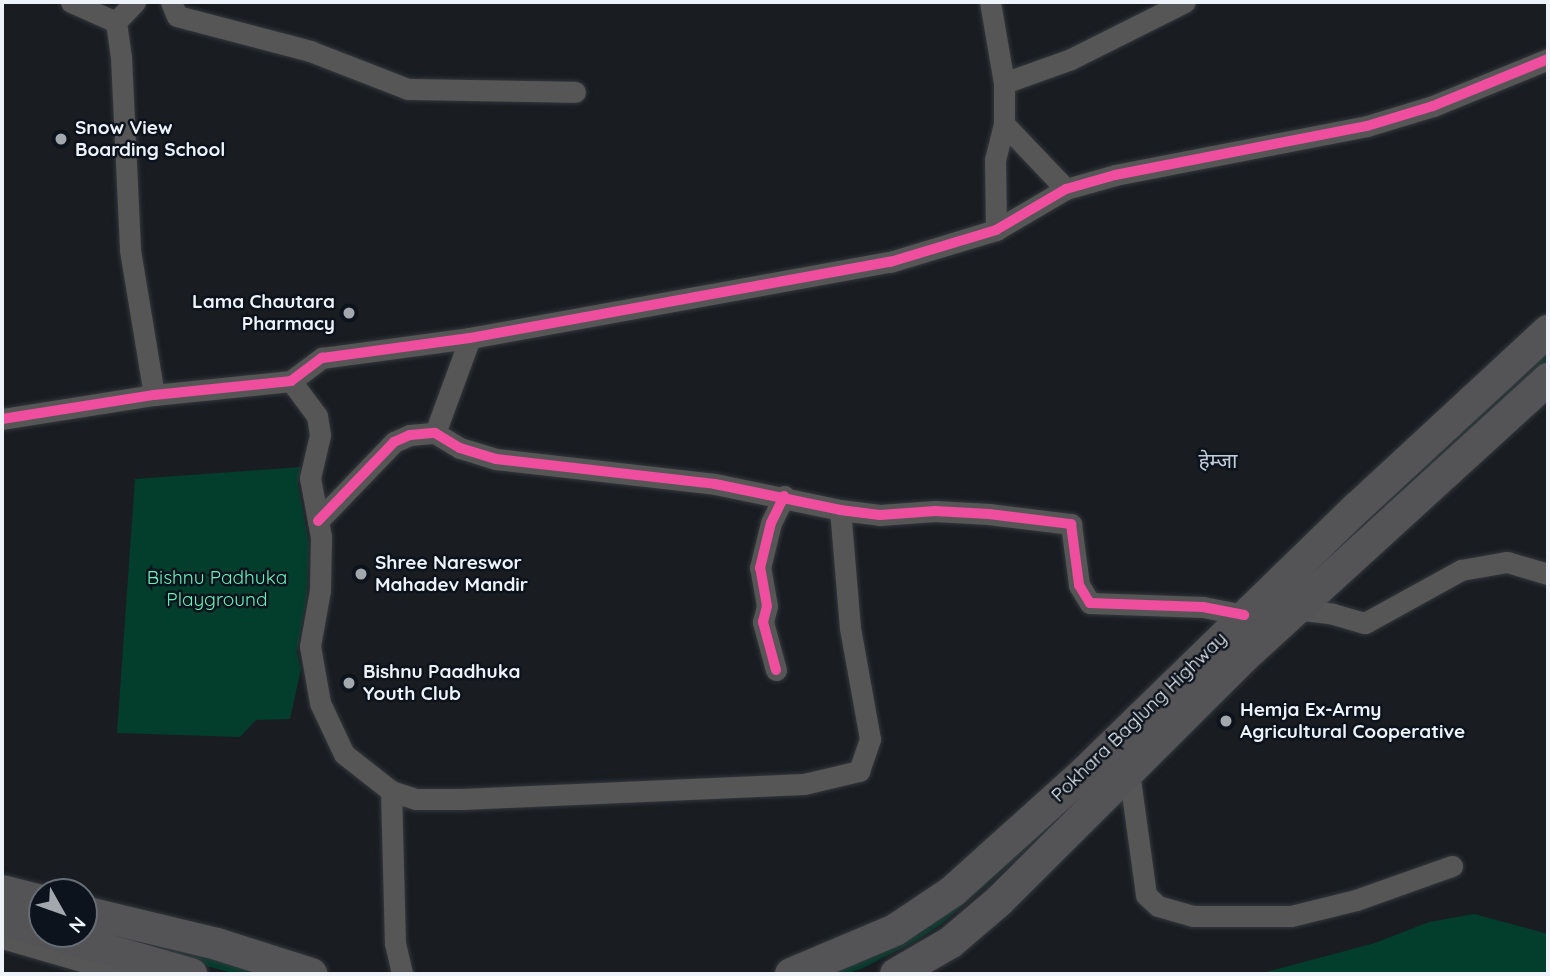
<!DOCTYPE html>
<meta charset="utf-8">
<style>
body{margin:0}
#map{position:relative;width:1550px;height:976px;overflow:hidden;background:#191d22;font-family:Quicksand,"Noto Sans Devanagari",sans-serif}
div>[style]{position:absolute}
.green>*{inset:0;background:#033d2c}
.roads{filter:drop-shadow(0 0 2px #33373b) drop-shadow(0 0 2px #33373b)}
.minor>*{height:21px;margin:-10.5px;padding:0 10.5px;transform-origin:10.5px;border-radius:10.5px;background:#575657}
.highway>*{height:32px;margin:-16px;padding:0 16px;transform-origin:16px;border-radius:16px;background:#545456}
.cycleway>*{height:10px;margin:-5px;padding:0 5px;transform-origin:5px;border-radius:5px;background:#ef4d9e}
.dots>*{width:19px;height:19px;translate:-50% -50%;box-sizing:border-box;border:4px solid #0c131c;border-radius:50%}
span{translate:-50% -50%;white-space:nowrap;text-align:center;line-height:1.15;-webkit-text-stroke:5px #0c131c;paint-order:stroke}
.poi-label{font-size:19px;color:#eef3fa;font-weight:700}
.left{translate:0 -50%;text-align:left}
.right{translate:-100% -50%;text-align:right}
.park-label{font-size:19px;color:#62f3bc}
.street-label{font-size:19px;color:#eef3fa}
.neighbourhood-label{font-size:21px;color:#c2cdda}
.frame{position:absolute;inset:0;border:4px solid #eef3fa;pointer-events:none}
.north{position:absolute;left:28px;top:878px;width:70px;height:70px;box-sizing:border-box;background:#0c131c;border:2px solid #666d75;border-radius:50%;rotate:130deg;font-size:19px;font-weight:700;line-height:28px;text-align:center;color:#eef3fa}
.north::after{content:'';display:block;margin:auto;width:24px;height:32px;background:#a3a8ae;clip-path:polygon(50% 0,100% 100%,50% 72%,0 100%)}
</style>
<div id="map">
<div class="green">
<i style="clip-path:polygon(1548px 351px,1548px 363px,1427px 471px,1113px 771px,943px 923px,916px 941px,863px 968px,846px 974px,824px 974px,1200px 673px)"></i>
<i style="clip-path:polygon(301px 467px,298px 484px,309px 544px,307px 596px,297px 652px,301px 669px,290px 719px,256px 720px,240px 737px,117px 733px,135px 479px)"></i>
<i style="clip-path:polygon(1474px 914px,1548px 934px,1548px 974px,1259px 974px,1375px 943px,1429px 922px)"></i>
<i style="clip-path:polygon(84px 919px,284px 974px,236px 974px,84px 932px)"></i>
</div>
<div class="roads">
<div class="minor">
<i style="left:71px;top:2px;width:49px;rotate:24deg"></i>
<i style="left:135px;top:2px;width:28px;rotate:134deg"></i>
<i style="left:116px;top:22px;width:35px;rotate:82deg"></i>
<i style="left:121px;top:57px;width:193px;rotate:87.3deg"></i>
<i style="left:130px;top:250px;width:147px;rotate:80.6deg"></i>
<i style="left:171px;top:2px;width:15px;rotate:67deg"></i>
<i style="left:177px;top:16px;width:138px;rotate:14.7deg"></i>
<i style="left:310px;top:51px;width:105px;rotate:21.2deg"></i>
<i style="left:408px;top:89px;width:167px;rotate:1deg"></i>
<i style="left:990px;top:2px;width:82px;rotate:80.2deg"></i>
<i style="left:1004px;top:83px;width:41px;rotate:90deg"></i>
<i style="left:1004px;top:124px;width:90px;rotate:46.4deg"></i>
<i style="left:1004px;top:83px;width:71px;rotate:-19.7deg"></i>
<i style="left:1071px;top:59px;width:127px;rotate:-26.6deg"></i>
<i style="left:996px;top:230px;width:70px;rotate:-90.8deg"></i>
<i style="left:995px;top:160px;width:37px;rotate:-76deg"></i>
<i style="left:291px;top:381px;width:44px;rotate:53.4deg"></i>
<i style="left:317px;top:416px;width:19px;rotate:81deg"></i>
<i style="left:320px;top:435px;width:44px;rotate:103.1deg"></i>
<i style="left:310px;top:478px;width:60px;rotate:79.4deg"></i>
<i style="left:321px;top:537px;width:53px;rotate:91.1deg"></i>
<i style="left:320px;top:590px;width:57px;rotate:100.1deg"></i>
<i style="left:310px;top:646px;width:58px;rotate:80deg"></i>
<i style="left:320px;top:703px;width:56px;rotate:64.8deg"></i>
<i style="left:344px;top:754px;width:60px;rotate:38.2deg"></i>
<i style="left:391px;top:791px;width:152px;rotate:88.5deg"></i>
<i style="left:395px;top:943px;width:32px;rotate:77deg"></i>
<i style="left:2px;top:419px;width:154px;rotate:-9deg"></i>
<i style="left:154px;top:395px;width:138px;rotate:-5.8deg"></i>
<i style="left:291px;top:381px;width:39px;rotate:-37deg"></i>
<i style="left:322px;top:358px;width:149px;rotate:-7.7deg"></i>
<i style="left:470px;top:338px;width:427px;rotate:-10.3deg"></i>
<i style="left:890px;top:262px;width:111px;rotate:-16.8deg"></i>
<i style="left:996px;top:230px;width:81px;rotate:-30.4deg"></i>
<i style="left:1066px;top:189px;width:51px;rotate:-15.9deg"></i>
<i style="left:1115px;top:175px;width:257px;rotate:-11deg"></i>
<i style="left:1367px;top:126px;width:69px;rotate:-16.9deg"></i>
<i style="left:1433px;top:106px;width:124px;rotate:-22.2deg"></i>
<i style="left:435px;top:433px;width:101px;rotate:-69.8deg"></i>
<i style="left:318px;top:521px;width:110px;rotate:-46.1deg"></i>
<i style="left:394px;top:442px;width:17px;rotate:-24deg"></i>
<i style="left:410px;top:435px;width:25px;rotate:-5deg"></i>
<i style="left:435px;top:433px;width:29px;rotate:31deg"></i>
<i style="left:460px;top:448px;width:38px;rotate:17deg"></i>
<i style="left:496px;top:459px;width:220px;rotate:6.5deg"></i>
<i style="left:715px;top:484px;width:128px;rotate:11.7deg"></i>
<i style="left:840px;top:510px;width:40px;rotate:7.1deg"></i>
<i style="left:880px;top:515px;width:55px;rotate:-4.2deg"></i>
<i style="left:935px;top:511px;width:54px;rotate:3.2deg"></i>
<i style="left:989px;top:514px;width:83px;rotate:7deg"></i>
<i style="left:1071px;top:524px;width:62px;rotate:82.5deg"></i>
<i style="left:1079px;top:585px;width:21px;rotate:59deg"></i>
<i style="left:1090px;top:603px;width:113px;rotate:2deg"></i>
<i style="left:1203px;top:607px;width:42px;rotate:11deg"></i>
<i style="left:1295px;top:609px;width:38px;rotate:7deg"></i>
<i style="left:1333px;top:614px;width:33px;rotate:16deg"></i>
<i style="left:1365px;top:623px;width:110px;rotate:-28.9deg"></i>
<i style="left:1461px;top:570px;width:47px;rotate:-9.9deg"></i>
<i style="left:1507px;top:562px;width:43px;rotate:16.3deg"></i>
<i style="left:776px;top:670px;width:50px;rotate:-105.2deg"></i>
<i style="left:763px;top:622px;width:16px;rotate:-76deg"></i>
<i style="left:767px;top:606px;width:39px;rotate:-100deg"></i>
<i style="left:760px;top:568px;width:46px;rotate:-76.3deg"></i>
<i style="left:771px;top:523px;width:30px;rotate:-64deg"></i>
<i style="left:1129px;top:772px;width:124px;rotate:82.1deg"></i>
<i style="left:1146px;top:895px;width:16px;rotate:43deg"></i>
<i style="left:1158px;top:906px;width:36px;rotate:16deg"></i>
<i style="left:1193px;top:916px;width:98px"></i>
<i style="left:1291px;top:916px;width:67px;rotate:-13.8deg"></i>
<i style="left:1356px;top:900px;width:102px;rotate:-19.5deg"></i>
<i style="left:391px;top:791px;width:26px;rotate:18deg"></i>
<i style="left:416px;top:799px;width:46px"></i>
<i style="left:462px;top:799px;width:342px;rotate:-2.5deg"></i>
<i style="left:804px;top:784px;width:57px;rotate:-13.3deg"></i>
<i style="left:859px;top:771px;width:34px;rotate:-71deg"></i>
<i style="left:870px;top:739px;width:113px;rotate:-100.2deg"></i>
<i style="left:850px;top:628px;width:118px;rotate:-94.8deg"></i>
<i style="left:2px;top:938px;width:130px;rotate:16.1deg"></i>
</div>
<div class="highway">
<i style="left:2px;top:891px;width:41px;rotate:14deg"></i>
<i style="left:84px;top:912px;width:137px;rotate:13.5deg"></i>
<i style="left:217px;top:944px;width:99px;rotate:17.7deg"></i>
<i style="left:2px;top:919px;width:42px;rotate:16.7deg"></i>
<i style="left:52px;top:934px;width:145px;rotate:16.1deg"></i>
<i style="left:791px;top:974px;width:113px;rotate:-22.9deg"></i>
<i style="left:895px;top:930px;width:70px;rotate:-33.9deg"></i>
<i style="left:953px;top:891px;width:178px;rotate:-42deg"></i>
<i style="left:1085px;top:772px;width:382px;rotate:-44.2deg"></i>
<i style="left:1359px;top:506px;width:258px;rotate:-42.8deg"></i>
<i style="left:896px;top:974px;width:64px;rotate:-30.2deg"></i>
<i style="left:951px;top:942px;width:63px;rotate:-40.5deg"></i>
<i style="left:999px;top:901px;width:347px;rotate:-44.9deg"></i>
<i style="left:1245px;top:656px;width:411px;rotate:-42.4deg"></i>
</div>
</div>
<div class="cycleway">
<i style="left:2px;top:419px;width:154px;rotate:-9deg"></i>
<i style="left:154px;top:395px;width:138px;rotate:-5.8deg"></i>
<i style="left:291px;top:381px;width:39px;rotate:-37deg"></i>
<i style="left:322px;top:358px;width:149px;rotate:-7.7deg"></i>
<i style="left:470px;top:338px;width:427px;rotate:-10.3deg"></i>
<i style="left:890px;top:262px;width:111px;rotate:-16.8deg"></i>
<i style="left:996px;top:230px;width:81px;rotate:-30.4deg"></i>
<i style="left:1066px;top:189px;width:51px;rotate:-15.9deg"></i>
<i style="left:1115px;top:175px;width:257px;rotate:-11deg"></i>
<i style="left:1367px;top:126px;width:69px;rotate:-16.9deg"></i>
<i style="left:1433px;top:106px;width:124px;rotate:-22.2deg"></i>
<i style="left:318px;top:521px;width:110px;rotate:-46.1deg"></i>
<i style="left:394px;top:442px;width:17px;rotate:-24deg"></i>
<i style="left:410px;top:435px;width:25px;rotate:-5deg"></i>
<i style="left:435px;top:433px;width:29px;rotate:31deg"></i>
<i style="left:460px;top:448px;width:38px;rotate:17deg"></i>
<i style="left:496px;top:459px;width:220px;rotate:6.5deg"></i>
<i style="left:715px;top:484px;width:128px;rotate:11.7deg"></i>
<i style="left:840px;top:510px;width:40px;rotate:7.1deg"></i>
<i style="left:880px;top:515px;width:55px;rotate:-4.2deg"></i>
<i style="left:935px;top:511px;width:54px;rotate:3.2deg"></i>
<i style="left:989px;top:514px;width:83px;rotate:7deg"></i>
<i style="left:1071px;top:524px;width:62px;rotate:82.5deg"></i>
<i style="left:1079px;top:585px;width:21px;rotate:59deg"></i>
<i style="left:1090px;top:603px;width:113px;rotate:2deg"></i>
<i style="left:1203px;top:607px;width:42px;rotate:11deg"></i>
<i style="left:776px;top:670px;width:50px;rotate:-105.2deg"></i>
<i style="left:763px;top:622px;width:16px;rotate:-76deg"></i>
<i style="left:767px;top:606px;width:39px;rotate:-100deg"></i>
<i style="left:760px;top:568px;width:46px;rotate:-76.3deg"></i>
<i style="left:771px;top:523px;width:30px;rotate:-64deg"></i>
</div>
<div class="dots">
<i style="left:61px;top:139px;background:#a3a8ae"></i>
<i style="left:349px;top:313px;background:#a3a8ae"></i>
<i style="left:361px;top:574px;background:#a3a8ae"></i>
<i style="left:349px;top:683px;background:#a3a8ae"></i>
<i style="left:1226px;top:721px;background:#a3a8ae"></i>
</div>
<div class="poi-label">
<span class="left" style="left:75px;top:139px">Snow View<br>Boarding School</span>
<span class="right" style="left:335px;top:313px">Lama Chautara<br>Pharmacy</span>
<span class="left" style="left:375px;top:574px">Shree Nareswor<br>Mahadev Mandir</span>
<span class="left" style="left:363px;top:683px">Bishnu Paadhuka<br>Youth Club</span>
<span class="left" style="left:1240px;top:721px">Hemja Ex-Army<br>Agricultural Cooperative</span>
</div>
<div class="park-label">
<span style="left:217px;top:589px">Bishnu Padhuka<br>Playground</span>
</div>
<div class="street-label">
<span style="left:1139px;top:717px;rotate:-44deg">Pokhara Baglung Highway</span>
</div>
<div class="neighbourhood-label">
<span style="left:1218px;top:460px">हेम्जा</span>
</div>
<div class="frame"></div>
<div class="north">N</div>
</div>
